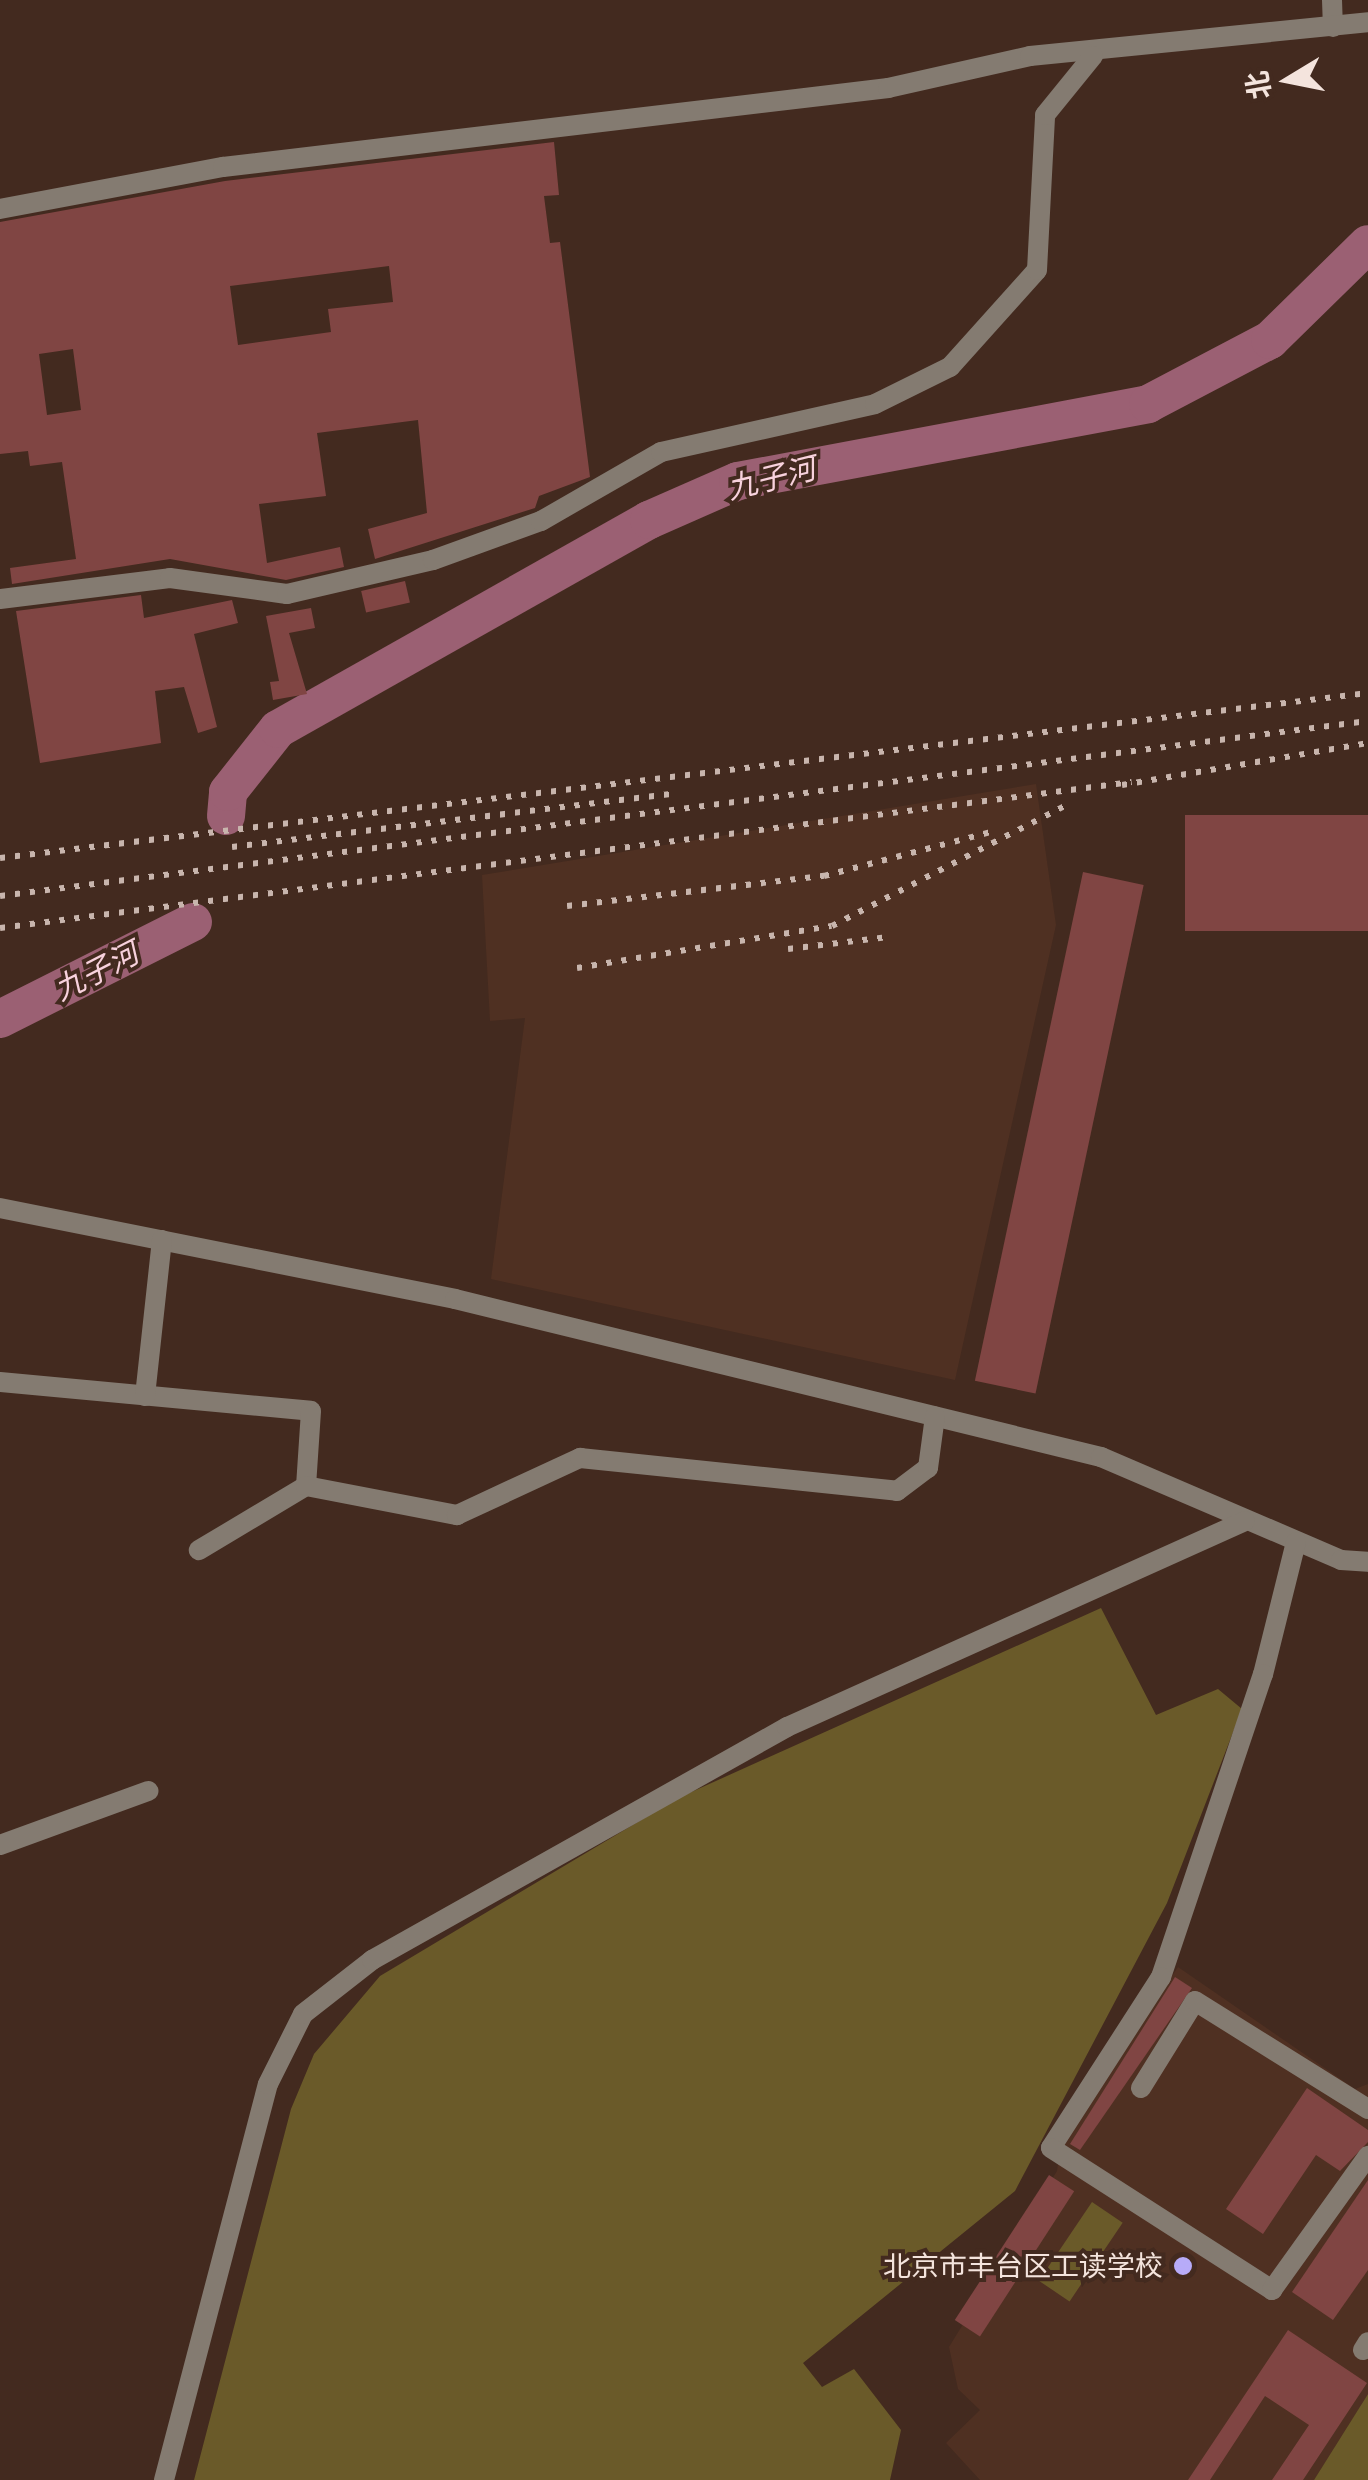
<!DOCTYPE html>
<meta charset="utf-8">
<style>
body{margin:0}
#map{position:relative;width:1368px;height:2480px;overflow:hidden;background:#432a1f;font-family:"PT Sans Narrow","Noto Sans SC",sans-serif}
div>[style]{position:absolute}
.built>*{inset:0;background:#4f3022}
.green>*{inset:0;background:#6a5a29;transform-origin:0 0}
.river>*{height:38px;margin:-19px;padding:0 19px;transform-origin:19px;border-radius:19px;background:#9b6073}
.building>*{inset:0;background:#804543;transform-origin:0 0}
.street>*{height:20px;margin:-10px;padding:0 10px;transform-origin:10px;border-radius:10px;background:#847b71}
.rail>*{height:6px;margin-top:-3px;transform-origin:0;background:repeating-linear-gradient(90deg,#c8b5ad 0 5px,transparent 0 15px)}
.dots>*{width:28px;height:28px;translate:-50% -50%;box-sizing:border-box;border:5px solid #432a1f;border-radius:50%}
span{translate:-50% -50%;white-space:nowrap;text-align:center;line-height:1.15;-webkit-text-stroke:8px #432a1f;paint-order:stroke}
.poi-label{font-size:28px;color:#f4e4dd}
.right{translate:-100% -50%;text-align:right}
.water-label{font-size:30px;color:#f8d2dd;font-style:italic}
.north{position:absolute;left:1238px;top:30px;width:100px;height:100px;-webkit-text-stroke:8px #432a1f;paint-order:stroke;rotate:260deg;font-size:28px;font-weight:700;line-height:40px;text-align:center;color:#f4e4dd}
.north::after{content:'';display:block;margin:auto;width:35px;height:45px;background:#f4e4dd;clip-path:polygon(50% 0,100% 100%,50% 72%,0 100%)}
</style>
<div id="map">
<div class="built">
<i style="clip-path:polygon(1036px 784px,1056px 925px,955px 1380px,491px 1279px,525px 1018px,490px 1021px,482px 875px)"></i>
<i style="clip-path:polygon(1178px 1967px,1355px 2089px,1368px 2084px,1368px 2394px,1314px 2480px,980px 2480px,946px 2443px,980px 2410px,958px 2389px,949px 2347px,1057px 2171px,1061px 2141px)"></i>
</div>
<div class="green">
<i style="clip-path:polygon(1101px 1608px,1156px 1715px,1218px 1689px,1242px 1709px,1167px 1903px,1015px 2191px,803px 2363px,822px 2387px,854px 2369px,901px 2430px,890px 2480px,194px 2480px,291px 2109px,314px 2054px,380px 1976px,678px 1798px)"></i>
<i style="left:1092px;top:2202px;width:37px;height:95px;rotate:34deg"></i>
<i style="clip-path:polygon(1368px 2394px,1368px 2480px,1314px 2480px)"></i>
</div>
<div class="river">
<i style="left:226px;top:816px;width:24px;rotate:-85deg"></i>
<i style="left:228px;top:792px;width:80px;rotate:-51.6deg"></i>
<i style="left:278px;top:729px;width:426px;rotate:-29.4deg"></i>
<i style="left:649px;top:520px;width:97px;rotate:-23.7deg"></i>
<i style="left:738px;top:481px;width:417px;rotate:-10.6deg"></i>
<i style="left:1148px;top:404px;width:138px;rotate:-27.7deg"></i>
<i style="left:1270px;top:340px;width:137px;rotate:-44.4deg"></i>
<i style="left:0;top:1019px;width:216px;rotate:-26.7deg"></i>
</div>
<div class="building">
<i style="clip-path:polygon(evenodd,554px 142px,559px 195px,544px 196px,550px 243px,560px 242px,590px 477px,539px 496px,535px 508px,375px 559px,368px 529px,427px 513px,418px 420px,317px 433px,326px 496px,259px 504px,267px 563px,340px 547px,344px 567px,286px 580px,170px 559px,12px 584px,10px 568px,76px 559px,62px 462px,30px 466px,28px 451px,0 454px,0 222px,225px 181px,554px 142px,389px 266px,393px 302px,328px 309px,331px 332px,238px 345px,230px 286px,389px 266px,554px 142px,73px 349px,81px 410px,47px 415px,39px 354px,73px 349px)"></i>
<i style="left:405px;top:581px;width:22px;height:45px;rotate:77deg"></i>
<i style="clip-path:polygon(141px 595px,144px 618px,232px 600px,238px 623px,194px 634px,217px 727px,198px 733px,184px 687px,155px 691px,161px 743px,40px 763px,16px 611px)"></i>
<i style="clip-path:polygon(311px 608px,315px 628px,289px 633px,307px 694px,273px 700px,270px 682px,279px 681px,266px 616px)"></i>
<i style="left:1368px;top:815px;width:116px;height:183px;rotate:90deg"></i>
<i style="left:1083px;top:872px;width:62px;height:520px;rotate:12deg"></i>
<i style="clip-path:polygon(1175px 1977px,1192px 1988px,1080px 2150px,1070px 2144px)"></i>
<i style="clip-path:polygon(1307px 2088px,1368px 2130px,1368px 2142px,1340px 2171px,1316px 2155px,1263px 2234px,1226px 2209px)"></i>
<i style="left:1049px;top:2175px;width:30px;height:173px;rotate:33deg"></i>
<i style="clip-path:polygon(1368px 2180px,1368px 2270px,1333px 2320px,1292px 2292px)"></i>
<i style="clip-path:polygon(1288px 2330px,1367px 2383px,1303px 2480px,1272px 2480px,1309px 2425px,1265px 2396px,1210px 2480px,1188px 2480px)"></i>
</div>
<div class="street">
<i style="left:1332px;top:0;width:27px;rotate:88deg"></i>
<i style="left:0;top:209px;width:227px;rotate:-10.7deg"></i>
<i style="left:223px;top:167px;width:670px;rotate:-6.77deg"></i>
<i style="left:888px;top:88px;width:146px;rotate:-12.7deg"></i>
<i style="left:1030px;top:56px;width:340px;rotate:-5.7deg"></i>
<i style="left:0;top:599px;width:171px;rotate:-7deg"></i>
<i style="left:170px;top:578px;width:118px;rotate:7.8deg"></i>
<i style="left:287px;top:594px;width:150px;rotate:-13.1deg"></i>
<i style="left:433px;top:560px;width:115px;rotate:-19.9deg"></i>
<i style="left:541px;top:521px;width:138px;rotate:-29.9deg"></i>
<i style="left:661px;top:452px;width:219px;rotate:-12.6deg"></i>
<i style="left:875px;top:404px;width:84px;rotate:-26.3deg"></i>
<i style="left:950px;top:367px;width:130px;rotate:-48.1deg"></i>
<i style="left:1037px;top:270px;width:155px;rotate:-87deg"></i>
<i style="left:1045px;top:115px;width:76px;rotate:-50.9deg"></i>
<i style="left:0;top:1208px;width:464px;rotate:11.3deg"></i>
<i style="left:455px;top:1299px;width:665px;rotate:13.74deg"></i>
<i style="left:1101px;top:1457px;width:261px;rotate:23.2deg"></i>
<i style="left:1341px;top:1560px;width:27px;rotate:4deg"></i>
<i style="left:0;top:1382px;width:312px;rotate:5.3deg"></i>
<i style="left:311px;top:1411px;width:75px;rotate:93.8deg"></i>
<i style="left:306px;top:1486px;width:125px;rotate:149.1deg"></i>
<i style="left:145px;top:1396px;width:157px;rotate:-83.8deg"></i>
<i style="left:306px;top:1486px;width:154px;rotate:10.9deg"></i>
<i style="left:457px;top:1515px;width:136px;rotate:-24.9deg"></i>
<i style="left:580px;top:1458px;width:319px;rotate:5.9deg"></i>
<i style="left:897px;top:1491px;width:39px;rotate:-37deg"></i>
<i style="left:928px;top:1468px;width:52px;rotate:-82.3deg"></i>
<i style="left:1296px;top:1542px;width:136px;rotate:104deg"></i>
<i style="left:1263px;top:1674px;width:320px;rotate:108.6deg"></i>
<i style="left:1161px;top:1977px;width:203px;rotate:122.8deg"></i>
<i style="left:1051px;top:2148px;width:263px;rotate:32.7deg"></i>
<i style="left:1272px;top:2290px;width:165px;rotate:-54.4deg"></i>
<i style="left:0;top:1845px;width:158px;rotate:-20deg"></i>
<i style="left:1141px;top:2088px;width:102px;rotate:-58.2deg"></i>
<i style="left:1195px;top:2001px;width:204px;rotate:32deg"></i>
<i style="left:1363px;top:2350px;width:9px;rotate:-58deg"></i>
<i style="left:164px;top:2480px;width:409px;rotate:-75.3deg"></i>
<i style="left:268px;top:2084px;width:78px;rotate:-63.4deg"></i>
<i style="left:303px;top:2014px;width:88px;rotate:-38deg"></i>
<i style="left:372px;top:1960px;width:476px;rotate:-29.3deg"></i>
<i style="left:787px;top:1727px;width:502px;rotate:-24.22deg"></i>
</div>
<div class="rail">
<i style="left:1122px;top:785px;width:250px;rotate:-9.7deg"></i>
<i style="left:232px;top:847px;width:444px;rotate:-6.9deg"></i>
<i style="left:0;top:858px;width:1378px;rotate:-6.88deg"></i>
<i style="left:0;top:896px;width:1379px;rotate:-7.29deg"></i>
<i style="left:567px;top:906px;width:259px;rotate:-6.7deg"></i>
<i style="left:824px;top:876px;width:172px;rotate:-14.8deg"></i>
<i style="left:0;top:928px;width:1141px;rotate:-7.35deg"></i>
<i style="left:788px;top:949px;width:101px;rotate:-6.8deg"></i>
<i style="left:577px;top:968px;width:258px;rotate:-9.4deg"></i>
<i style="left:832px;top:926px;width:268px;rotate:-27.3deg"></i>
</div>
<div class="dots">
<i style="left:1183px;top:2266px;background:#b7abf8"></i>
</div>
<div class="poi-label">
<span class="right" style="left:1163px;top:2266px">北京市丰台区工读学校</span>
</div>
<div class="water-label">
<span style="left:771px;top:478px;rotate:-14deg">九子河</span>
<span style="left:96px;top:971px;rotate:-27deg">九子河</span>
</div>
<div class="north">北</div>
</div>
